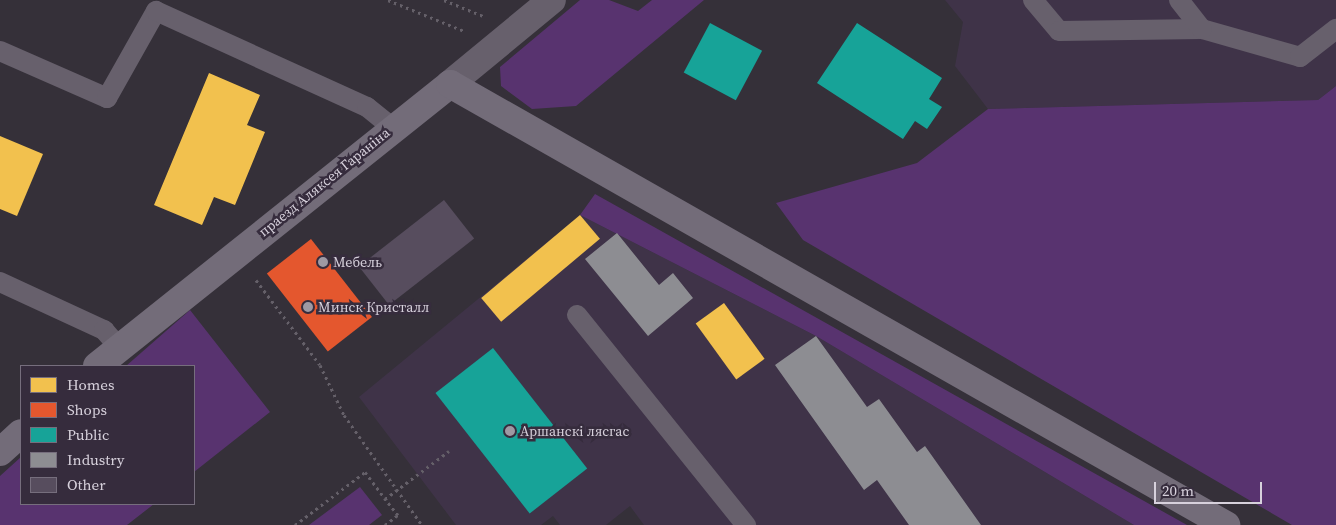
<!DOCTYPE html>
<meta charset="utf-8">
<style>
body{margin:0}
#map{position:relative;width:1336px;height:525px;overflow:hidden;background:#353039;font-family:"Source Serif 4",serif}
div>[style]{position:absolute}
.built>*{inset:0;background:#3f3348}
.green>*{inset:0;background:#58336f}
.homes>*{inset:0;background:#f2c14e;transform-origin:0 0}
.shops>*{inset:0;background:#e4572e;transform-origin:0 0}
.public>*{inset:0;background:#17a398;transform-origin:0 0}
.industry>*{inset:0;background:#8d8d92}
.building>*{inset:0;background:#574d5e;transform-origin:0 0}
.path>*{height:3px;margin-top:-1.5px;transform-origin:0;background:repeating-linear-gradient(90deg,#656069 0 2.5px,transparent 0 6.5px)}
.lane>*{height:20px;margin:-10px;padding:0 10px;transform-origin:10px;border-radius:10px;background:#67606c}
.street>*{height:28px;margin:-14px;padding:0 14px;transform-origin:14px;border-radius:14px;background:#67606c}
.secondary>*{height:28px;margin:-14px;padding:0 14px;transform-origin:14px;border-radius:14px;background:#736c79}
.dots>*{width:14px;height:14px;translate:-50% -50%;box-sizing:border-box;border:2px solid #362c3d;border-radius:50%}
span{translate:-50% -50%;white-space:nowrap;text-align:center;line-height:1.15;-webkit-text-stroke:5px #362c3d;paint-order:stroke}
.street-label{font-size:14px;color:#d7d1dc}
.poi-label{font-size:14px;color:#d7d1dc}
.left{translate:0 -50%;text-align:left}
.legend{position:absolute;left:20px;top:365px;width:175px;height:140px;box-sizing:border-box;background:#362c3d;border:1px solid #766e7d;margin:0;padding:6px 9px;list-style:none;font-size:15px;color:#d7d1dc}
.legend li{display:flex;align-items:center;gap:10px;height:25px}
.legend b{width:25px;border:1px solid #766e7d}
.scale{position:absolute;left:1154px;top:482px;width:108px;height:22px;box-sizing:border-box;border:2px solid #d7d1dc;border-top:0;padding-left:6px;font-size:15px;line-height:18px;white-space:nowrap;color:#d7d1dc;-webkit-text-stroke:4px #362c3d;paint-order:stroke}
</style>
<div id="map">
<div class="built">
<i style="clip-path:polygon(945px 0,1336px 0,1336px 86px,1318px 100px,988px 109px,955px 66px,963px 22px)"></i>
<i style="clip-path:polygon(580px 215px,816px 336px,1134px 525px,644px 525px,630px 506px,606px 525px,560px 525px,553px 516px,541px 525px,456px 525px,359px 397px)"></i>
</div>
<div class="green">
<i style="clip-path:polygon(580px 0,609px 0,638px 11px,652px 0,704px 0,576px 106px,532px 109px,501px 86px,500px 67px)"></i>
<i style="clip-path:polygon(1336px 86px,1336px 525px,1292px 525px,803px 240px,776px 203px,917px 163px,988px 109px,1318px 100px)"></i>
<i style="clip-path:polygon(595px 194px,1187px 525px,1134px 525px,816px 336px,580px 215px)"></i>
<i style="clip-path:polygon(190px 310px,270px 412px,194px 472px,194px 366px,126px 366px)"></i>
<i style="clip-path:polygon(21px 457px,21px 504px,154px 504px,127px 525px,0 525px,0 476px)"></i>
<i style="clip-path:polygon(360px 487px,382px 515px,369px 525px,309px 525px)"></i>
</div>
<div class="homes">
<i style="clip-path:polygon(209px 73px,260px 95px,247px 125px,265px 132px,235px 205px,214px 197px,202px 225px,154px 205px)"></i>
<i style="clip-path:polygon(0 136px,43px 154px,17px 216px,0 209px)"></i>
<i style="left:580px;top:215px;width:31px;height:129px;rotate:50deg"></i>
<i style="left:724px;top:303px;width:69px;height:35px;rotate:54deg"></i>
</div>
<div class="shops">
<i style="left:311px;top:239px;width:99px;height:56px;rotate:52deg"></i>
</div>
<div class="public">
<i style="left:710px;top:23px;width:59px;height:56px;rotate:28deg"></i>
<i style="clip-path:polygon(857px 23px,942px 78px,929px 99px,942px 107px,927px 129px,915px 121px,903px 139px,817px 83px)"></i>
<i style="left:493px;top:348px;width:153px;height:73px;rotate:52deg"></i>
</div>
<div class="industry">
<i style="clip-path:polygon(617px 233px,659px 285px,673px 273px,693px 298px,648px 336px,585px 259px)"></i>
<i style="clip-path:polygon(816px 336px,867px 407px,879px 399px,917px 452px,925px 446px,981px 525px,909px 525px,877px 480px,864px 490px,775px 365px)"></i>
</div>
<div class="building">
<i style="left:444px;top:200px;width:49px;height:108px;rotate:52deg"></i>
</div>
<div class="path">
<i style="left:388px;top:0;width:82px;rotate:22.2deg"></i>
<i style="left:444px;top:0;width:42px;rotate:22.3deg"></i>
<i style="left:256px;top:280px;width:106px;rotate:53deg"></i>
<i style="left:320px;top:365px;width:55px;rotate:64.4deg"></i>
<i style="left:344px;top:415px;width:135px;rotate:54.7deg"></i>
<i style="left:295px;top:525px;width:88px;rotate:-37.1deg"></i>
<i style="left:365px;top:472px;width:34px;rotate:53deg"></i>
<i style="left:385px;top:499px;width:80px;rotate:-36.9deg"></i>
<i style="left:385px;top:525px;width:16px;rotate:-38deg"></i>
<i style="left:398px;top:515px;width:21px;rotate:-129deg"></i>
</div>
<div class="lane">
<i style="left:1033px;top:0;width:40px;rotate:50deg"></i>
<i style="left:1059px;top:31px;width:143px;rotate:-0.8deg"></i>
<i style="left:1202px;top:29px;width:102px;rotate:15.9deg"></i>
<i style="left:1300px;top:57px;width:46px;rotate:-37.9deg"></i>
<i style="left:1179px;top:0;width:37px;rotate:52deg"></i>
<i style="left:0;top:51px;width:117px;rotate:23.7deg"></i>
<i style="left:107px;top:98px;width:100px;rotate:-60.6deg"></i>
<i style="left:156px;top:11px;width:232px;rotate:24.5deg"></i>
<i style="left:367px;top:107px;width:32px;rotate:39deg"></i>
<i style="left:0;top:282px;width:115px;rotate:24.8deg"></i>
<i style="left:104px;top:330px;width:23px;rotate:49deg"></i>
<i style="left:577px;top:315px;width:270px;rotate:51.2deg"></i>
</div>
<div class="street">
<i style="left:450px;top:84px;width:132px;rotate:-39.5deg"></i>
</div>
<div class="secondary">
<i style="left:97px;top:366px;width:452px;rotate:-38.6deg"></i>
<i style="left:450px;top:84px;width:893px;rotate:29.61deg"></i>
<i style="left:0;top:452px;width:28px;rotate:-42deg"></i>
</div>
<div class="dots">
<i style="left:323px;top:262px;background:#9e99a3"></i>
<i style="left:308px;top:307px;background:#9e99a3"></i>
<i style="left:510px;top:431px;background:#9e99a3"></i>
</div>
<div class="street-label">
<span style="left:324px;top:182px;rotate:-39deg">праезд Аляксея Гараніна</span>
</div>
<div class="poi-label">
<span class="left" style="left:333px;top:262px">Мебель</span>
<span class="left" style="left:318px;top:307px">Минск Кристалл</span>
<span class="left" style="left:520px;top:431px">Аршанскі лясгас</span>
</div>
<ul class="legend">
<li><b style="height:14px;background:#f2c14e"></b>Homes</li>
<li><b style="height:14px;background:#e4572e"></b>Shops</li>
<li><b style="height:14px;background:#17a398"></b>Public</li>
<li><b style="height:14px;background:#8d8d92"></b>Industry</li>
<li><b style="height:14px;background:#574d5e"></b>Other</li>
</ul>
<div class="scale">20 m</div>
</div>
